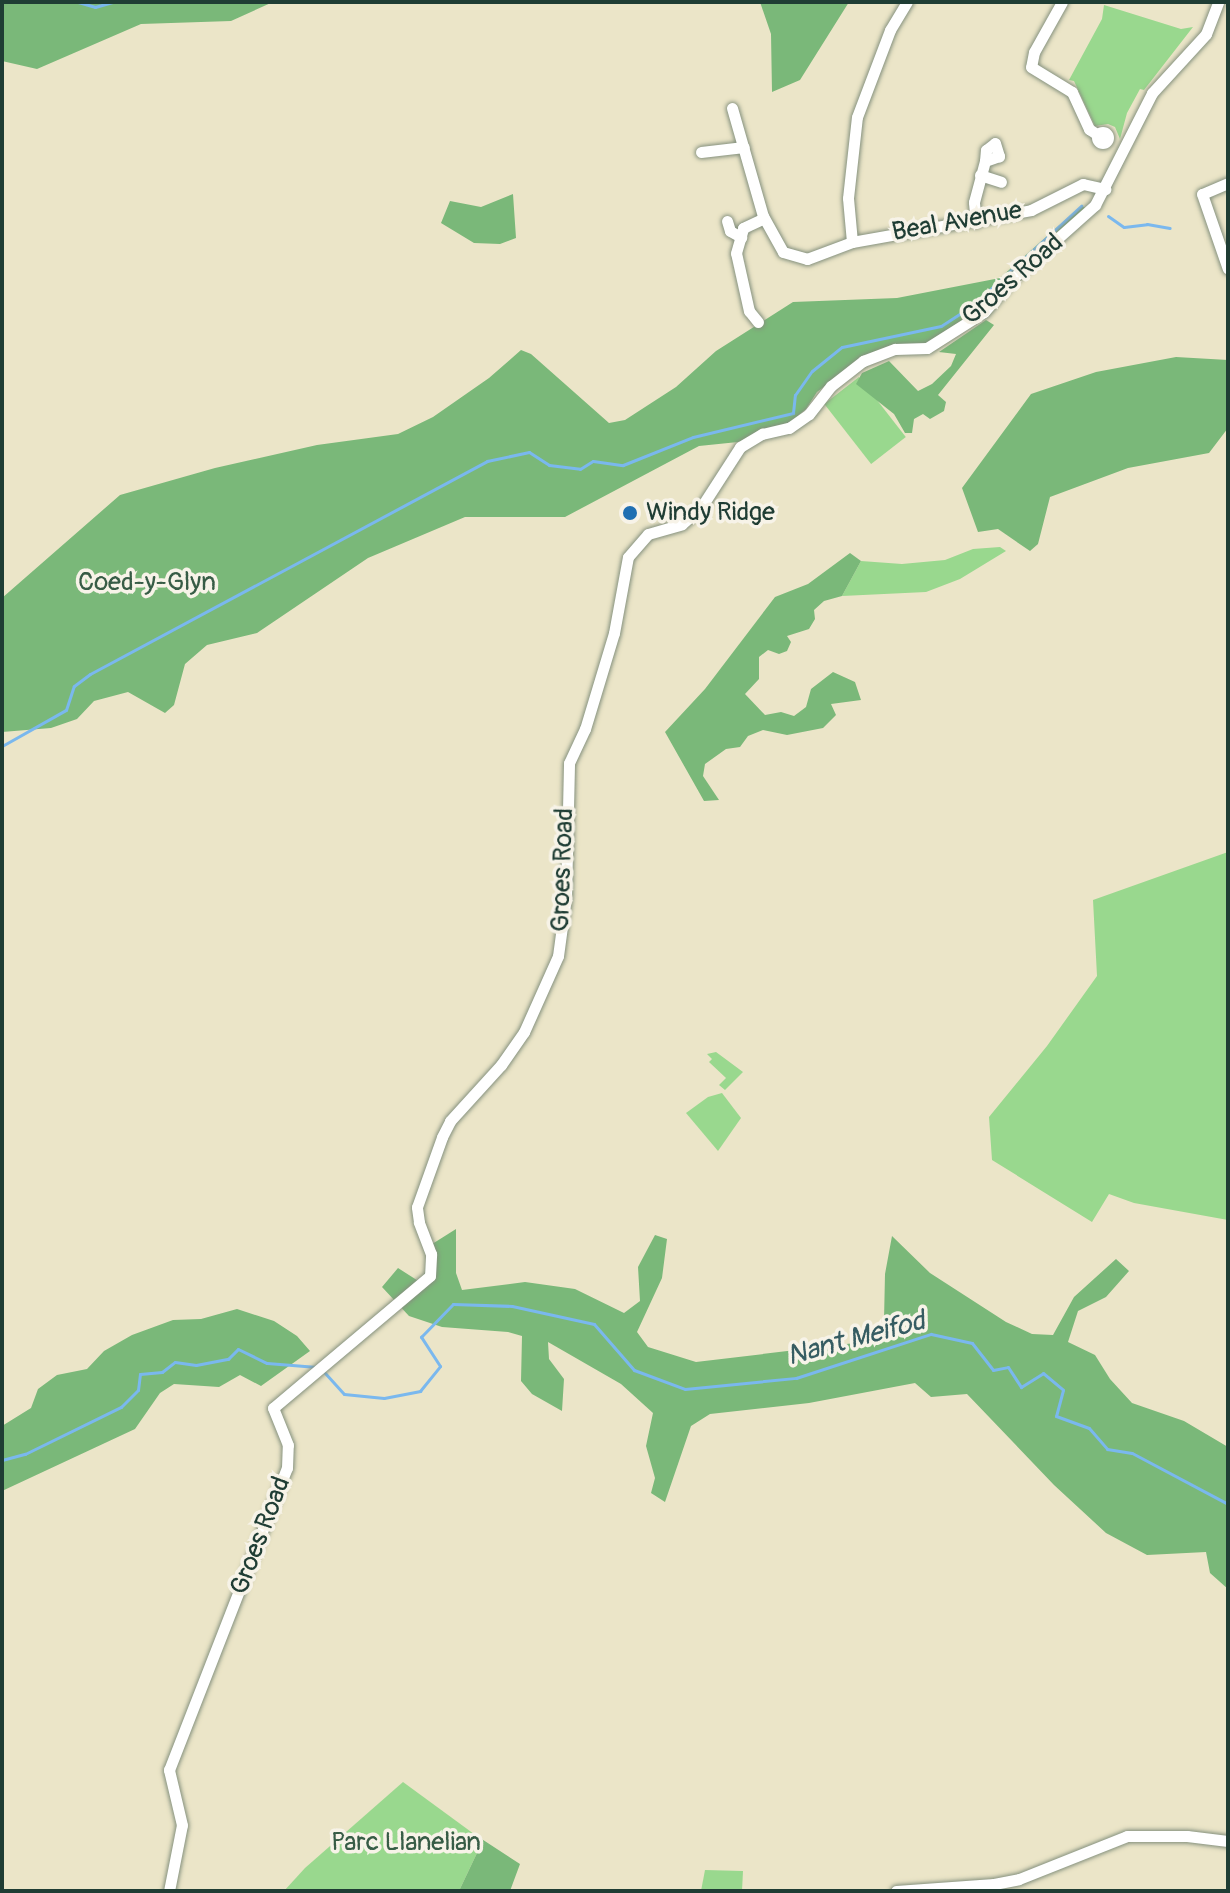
<!DOCTYPE html>
<style>
body{margin:0}
#map{position:relative;width:1230px;height:1893px;overflow:hidden;background:#ebe5c8;font-family:Pangolin,sans-serif}
div>[style]{position:absolute}
.green>*{inset:0;background:#99d88e;transform-origin:0 0}
.forest>*{inset:0;background:#7ab879}
.stream>*{height:3px;margin:-1.5px;padding:0 1.5px;transform-origin:1.5px;border-radius:1.5px;background:#7ab8ee}
.roads{filter:drop-shadow(0 0 2px #85917e) drop-shadow(0 0 2px #85917e)}
.minor>*{height:11px;margin:-5.5px;padding:0 5.5px;transform-origin:5.5px;border-radius:5.5px;background:#fff}
.minor>.ring{margin:-5.5px;padding:0;box-sizing:content-box;background:none;border:11px solid #fff;border-radius:50%}
.dots>*{width:22px;height:22px;translate:-50% -50%;box-sizing:border-box;border:4px solid #f7f3e8;border-radius:50%}
span{translate:-50% -50%;white-space:nowrap;text-align:center;line-height:1.15;-webkit-text-stroke:7px #f7f3e8;paint-order:stroke}
.street-label{font-size:26px;color:#1f3d34}
.poi-label{font-size:26px;color:#1f3d34}
.left{translate:0 -50%;text-align:left}
.park-label{font-size:26px;color:#375c46}
.water-label{font-size:28px;color:#365c62;font-style:italic}
.frame{position:absolute;inset:0;border:4px solid #1f3d34;pointer-events:none}
</style>
<div id="map">
<div class="green">
<i style="clip-path:polygon(1104px 5px,1181px 29px,1193px 27px,1144px 90px,1140px 89px,1127px 113px,1120px 139px,1115px 127px,1108px 124px,1095px 126px,1074px 81px,1069px 80px,1102px 19px)"></i>
<i style="left:859px;top:377px;width:76px;height:44px;rotate:52deg"></i>
<i style="clip-path:polygon(1000px 547px,1006px 551px,960px 579px,926px 592px,842px 596px,861px 561px,902px 564px,945px 560px,973px 549px)"></i>
<i style="clip-path:polygon(1228px 852px,1228px 1220px,1134px 1203px,1109px 1194px,1092px 1222px,992px 1160px,989px 1117px,1047px 1046px,1097px 976px,1093px 900px)"></i>
<i style="clip-path:polygon(716px 1052px,743px 1072px,725px 1090px,719px 1085px,726px 1078px,709px 1062px,712px 1059px,707px 1054px)"></i>
<i style="clip-path:polygon(722px 1093px,741px 1118px,718px 1151px,686px 1113px,708px 1097px)"></i>
<i style="clip-path:polygon(403px 1782px,474px 1834px,479px 1845px,477px 1853px,459px 1891px,284px 1891px,305px 1868px)"></i>
<i style="clip-path:polygon(705px 1870px,743px 1871px,742px 1891px,701px 1891px)"></i>
</div>
<div class="forest">
<i style="clip-path:polygon(2px 2px,273px 2px,231px 21px,141px 24px,37px 69px,2px 61px)"></i>
<i style="clip-path:polygon(760px 2px,849px 2px,800px 80px,772px 92px,771px 34px)"></i>
<i style="clip-path:polygon(513px 194px,516px 238px,500px 244px,474px 243px,441px 223px,450px 201px,481px 207px)"></i>
<i style="clip-path:polygon(1081px 206px,1086px 208px,980px 310px,927px 344px,862px 358px,817px 392px,806px 409px,788px 424px,738px 442px,699px 446px,565px 517px,465px 517px,368px 558px,257px 633px,207px 645px,185px 664px,174px 705px,165px 713px,128px 692px,94px 701px,77px 719px,51px 728px,2px 732px,2px 598px,120px 495px,215px 468px,317px 445px,398px 434px,433px 417px,489px 378px,521px 350px,531px 354px,609px 423px,625px 420px,676px 387px,716px 351px,793px 302px,897px 298px,1000px 278px)"></i>
<i style="clip-path:polygon(986px 320px,994px 325px,938px 395px,946px 402px,944px 411px,930px 419px,923px 414px,914px 419px,912px 433px,905px 433px,894px 414px,856px 384px,862px 373px,889px 361px,918px 391px,932px 384px,951px 366px,956px 354px,939px 352px)"></i>
<i style="clip-path:polygon(1176px 357px,1228px 360px,1228px 428px,1209px 453px,1128px 468px,1050px 497px,1038px 544px,1030px 551px,998px 529px,978px 532px,962px 488px,1031px 394px,1096px 372px)"></i>
<i style="clip-path:polygon(850px 553px,861px 561px,842px 596px,824px 601px,814px 610px,815px 619px,809px 629px,787px 636px,791px 642px,787px 651px,779px 654px,768px 650px,759px 657px,759px 679px,745px 694px,765px 715px,781px 712px,794px 716px,806px 707px,811px 689px,833px 672px,855px 682px,861px 700px,831px 704px,836px 715px,823px 728px,787px 735px,763px 730px,748px 736px,740px 747px,726px 749px,705px 764px,703px 776px,719px 800px,704px 801px,665px 732px,705px 689px,775px 597px,808px 584px)"></i>
<i style="clip-path:polygon(456px 1229px,456px 1273px,462px 1290px,525px 1282px,575px 1289px,624px 1313px,640px 1301px,638px 1267px,655px 1235px,667px 1239px,662px 1278px,637px 1332px,648px 1347px,696px 1362px,897px 1338px,884px 1320px,885px 1274px,892px 1236px,930px 1273px,1006px 1322px,1032px 1334px,1053px 1335px,1074px 1297px,1116px 1259px,1129px 1271px,1106px 1297px,1078px 1311px,1068px 1342px,1095px 1355px,1110px 1379px,1132px 1403px,1184px 1421px,1228px 1447px,1228px 1589px,1210px 1573px,1206px 1552px,1147px 1555px,1106px 1533px,1054px 1485px,967px 1394px,931px 1397px,915px 1383px,809px 1403px,710px 1414px,691px 1426px,665px 1502px,651px 1493px,655px 1478px,646px 1446px,653px 1413px,621px 1384px,548px 1342px,549px 1359px,564px 1379px,562px 1411px,532px 1394px,521px 1381px,522px 1336px,508px 1332px,442px 1327px,409px 1316px,382px 1287px,398px 1268px,423px 1284px,429px 1246px)"></i>
<i style="clip-path:polygon(237px 1309px,274px 1321px,297px 1336px,310px 1351px,261px 1386px,240px 1375px,219px 1387px,174px 1384px,160px 1393px,135px 1429px,2px 1491px,2px 1426px,31px 1408px,38px 1389px,57px 1375px,87px 1369px,104px 1351px,132px 1335px,173px 1320px,201px 1319px)"></i>
<i style="clip-path:polygon(474px 1834px,520px 1864px,510px 1891px,459px 1891px,477px 1853px,479px 1845px)"></i>
</div>
<div class="stream">
<i style="left:20px;top:2px;width:11px"></i>
<i style="left:78px;top:2px;width:18px;rotate:16deg"></i>
<i style="left:95px;top:7px;width:19px;rotate:-16deg"></i>
<i style="left:1108px;top:216px;width:19px;rotate:35deg"></i>
<i style="left:1124px;top:227px;width:23px;rotate:-7deg"></i>
<i style="left:1147px;top:224px;width:23px;rotate:10deg"></i>
<i style="left:2px;top:746px;width:73px;rotate:-29.4deg"></i>
<i style="left:66px;top:710px;width:25px;rotate:-72deg"></i>
<i style="left:74px;top:686px;width:20px;rotate:-37deg"></i>
<i style="left:90px;top:674px;width:451px;rotate:-28.2deg"></i>
<i style="left:487px;top:461px;width:43px;rotate:-12.1deg"></i>
<i style="left:529px;top:452px;width:24px;rotate:33deg"></i>
<i style="left:549px;top:465px;width:31px;rotate:7deg"></i>
<i style="left:580px;top:469px;width:15px;rotate:-32deg"></i>
<i style="left:593px;top:461px;width:30px;rotate:8deg"></i>
<i style="left:623px;top:465px;width:75px;rotate:-21.8deg"></i>
<i style="left:693px;top:437px;width:103px;rotate:-13.5deg"></i>
<i style="left:793px;top:413px;width:18px;rotate:-84deg"></i>
<i style="left:795px;top:395px;width:29px;rotate:-55deg"></i>
<i style="left:812px;top:371px;width:38px;rotate:-39deg"></i>
<i style="left:842px;top:347px;width:101px;rotate:-12deg"></i>
<i style="left:941px;top:326px;width:38px;rotate:-33deg"></i>
<i style="left:973px;top:305px;width:147px;rotate:-42.5deg"></i>
<i style="left:325px;top:1373px;width:28px;rotate:48deg"></i>
<i style="left:344px;top:1394px;width:40px;rotate:5.7deg"></i>
<i style="left:384px;top:1398px;width:37px;rotate:-11deg"></i>
<i style="left:420px;top:1391px;width:32px;rotate:-51deg"></i>
<i style="left:440px;top:1366px;width:35px;rotate:-123deg"></i>
<i style="left:421px;top:1337px;width:46px;rotate:-45.9deg"></i>
<i style="left:453px;top:1304px;width:59px;rotate:1.9deg"></i>
<i style="left:512px;top:1306px;width:84px;rotate:12.4deg"></i>
<i style="left:594px;top:1324px;width:61px;rotate:49deg"></i>
<i style="left:634px;top:1370px;width:54px;rotate:20.4deg"></i>
<i style="left:685px;top:1389px;width:112px;rotate:-5.7deg"></i>
<i style="left:796px;top:1378px;width:142px;rotate:-18.1deg"></i>
<i style="left:931px;top:1334px;width:42px;rotate:12.4deg"></i>
<i style="left:972px;top:1343px;width:34px;rotate:52deg"></i>
<i style="left:993px;top:1370px;width:15px;rotate:-11deg"></i>
<i style="left:1008px;top:1367px;width:24px;rotate:57deg"></i>
<i style="left:1021px;top:1387px;width:26px;rotate:-32deg"></i>
<i style="left:1043px;top:1373px;width:26px;rotate:40deg"></i>
<i style="left:1063px;top:1390px;width:27px;rotate:105deg"></i>
<i style="left:1056px;top:1416px;width:35px;rotate:20deg"></i>
<i style="left:1089px;top:1428px;width:28px;rotate:49deg"></i>
<i style="left:1107px;top:1449px;width:25px;rotate:9deg"></i>
<i style="left:1132px;top:1453px;width:109px;rotate:28deg"></i>
<i style="left:2px;top:1460px;width:24px;rotate:-15deg"></i>
<i style="left:25px;top:1454px;width:107px;rotate:-26.1deg"></i>
<i style="left:121px;top:1407px;width:24px;rotate:-45deg"></i>
<i style="left:138px;top:1390px;width:16px;rotate:-83deg"></i>
<i style="left:140px;top:1374px;width:22px;rotate:-5deg"></i>
<i style="left:162px;top:1372px;width:16px;rotate:-38deg"></i>
<i style="left:175px;top:1362px;width:21px;rotate:8deg"></i>
<i style="left:196px;top:1365px;width:33px;rotate:-11deg"></i>
<i style="left:228px;top:1359px;width:14px;rotate:-45deg"></i>
<i style="left:238px;top:1349px;width:32px;rotate:26deg"></i>
<i style="left:267px;top:1363px;width:50px;rotate:4.6deg"></i>
</div>
<div class="roads">
<div class="minor">
<i style="left:1062px;top:2px;width:57px;rotate:119.2deg"></i>
<i style="left:1034px;top:52px;width:15px;rotate:101deg"></i>
<i style="left:1031px;top:67px;width:48px;rotate:31.4deg"></i>
<i style="left:1072px;top:92px;width:41px;rotate:65.3deg"></i>
<i style="left:1089px;top:129px;width:11px;rotate:34deg"></i>
<i style="left:732px;top:108px;width:112px;rotate:74deg"></i>
<i style="left:763px;top:216px;width:41px;rotate:60.9deg"></i>
<i style="left:783px;top:252px;width:25px;rotate:16deg"></i>
<i style="left:807px;top:259px;width:48px;rotate:-20.7deg"></i>
<i style="left:852px;top:242px;width:182px;rotate:-10.1deg"></i>
<i style="left:1031px;top:210px;width:58px;rotate:-26.6deg"></i>
<i style="left:1083px;top:184px;width:23px;rotate:13deg"></i>
<i class="ring" style="left:1097.5px;top:132.5px;width:0;height:0"></i>
<i style="left:995px;top:143px;width:14px;rotate:73deg"></i>
<i style="left:999px;top:156px;width:15px;rotate:160deg"></i>
<i style="left:985px;top:161px;width:11px;rotate:-85deg"></i>
<i style="left:986px;top:150px;width:11px;rotate:-38deg"></i>
<i style="left:701px;top:152px;width:43px;rotate:-6.6deg"></i>
<i style="left:980px;top:175px;width:22px;rotate:18deg"></i>
<i style="left:1228px;top:183px;width:28px;rotate:157deg"></i>
<i style="left:1202px;top:194px;width:79px;rotate:70.9deg"></i>
<i style="left:727px;top:221px;width:10px;rotate:73deg"></i>
<i style="left:730px;top:231px;width:13px;rotate:29deg"></i>
<i style="left:976px;top:222px;width:20px;rotate:-96deg"></i>
<i style="left:974px;top:202px;width:42px;rotate:-75deg"></i>
<i style="left:852px;top:242px;width:44px;rotate:-95.2deg"></i>
<i style="left:848px;top:198px;width:81px;rotate:-83.7deg"></i>
<i style="left:857px;top:117px;width:93px;rotate:-69.2deg"></i>
<i style="left:890px;top:30px;width:33px;rotate:-59deg"></i>
<i style="left:758px;top:322px;width:14px;rotate:-129deg"></i>
<i style="left:749px;top:311px;width:59px;rotate:-102.6deg"></i>
<i style="left:736px;top:253px;width:26px;rotate:-74deg"></i>
<i style="left:743px;top:228px;width:23px;rotate:-25deg"></i>
<i style="left:169px;top:1891px;width:67px;rotate:-78.9deg"></i>
<i style="left:182px;top:1825px;width:57px;rotate:-103.3deg"></i>
<i style="left:169px;top:1770px;width:324px;rotate:-68.7deg"></i>
<i style="left:287px;top:1468px;width:23px;rotate:-88deg"></i>
<i style="left:288px;top:1445px;width:40px;rotate:-112deg"></i>
<i style="left:273px;top:1408px;width:205px;rotate:-40.1deg"></i>
<i style="left:430px;top:1276px;width:22px;rotate:-87deg"></i>
<i style="left:431px;top:1254px;width:34px;rotate:-111deg"></i>
<i style="left:419px;top:1222px;width:15px;rotate:-98deg"></i>
<i style="left:417px;top:1207px;width:74px;rotate:-70.3deg"></i>
<i style="left:442px;top:1137px;width:18px;rotate:-63deg"></i>
<i style="left:450px;top:1121px;width:76px;rotate:-47.7deg"></i>
<i style="left:501px;top:1065px;width:40px;rotate:-55.1deg"></i>
<i style="left:524px;top:1032px;width:83px;rotate:-65.9deg"></i>
<i style="left:558px;top:956px;width:60px;rotate:-82.3deg"></i>
<i style="left:566px;top:897px;width:134px;rotate:-88.7deg"></i>
<i style="left:569px;top:763px;width:38px;rotate:-65deg"></i>
<i style="left:585px;top:729px;width:100px;rotate:-73.2deg"></i>
<i style="left:614px;top:633px;width:77px;rotate:-79.6deg"></i>
<i style="left:628px;top:557px;width:30px;rotate:-49deg"></i>
<i style="left:648px;top:534px;width:35px;rotate:-16deg"></i>
<i style="left:682px;top:524px;width:27px;rotate:-42deg"></i>
<i style="left:702px;top:506px;width:70px;rotate:-57.2deg"></i>
<i style="left:740px;top:447px;width:26px;rotate:-31deg"></i>
<i style="left:762px;top:434px;width:28px;rotate:-13deg"></i>
<i style="left:789px;top:428px;width:24px;rotate:-35deg"></i>
<i style="left:809px;top:414px;width:36px;rotate:-52deg"></i>
<i style="left:831px;top:386px;width:41px;rotate:-38deg"></i>
<i style="left:863px;top:361px;width:34px;rotate:-21deg"></i>
<i style="left:895px;top:349px;width:32px;rotate:-2deg"></i>
<i style="left:927px;top:348px;width:67px;rotate:-32.3deg"></i>
<i style="left:984px;top:312px;width:43px;rotate:-49.7deg"></i>
<i style="left:1012px;top:279px;width:111px;rotate:-41.7deg"></i>
<i style="left:1095px;top:205px;width:126px;rotate:-63deg"></i>
<i style="left:1152px;top:93px;width:80px;rotate:-47.5deg"></i>
<i style="left:1206px;top:34px;width:34px;rotate:-69deg"></i>
<i style="left:896px;top:1891px;width:98px;rotate:-4.1deg"></i>
<i style="left:994px;top:1884px;width:25px;rotate:-11deg"></i>
<i style="left:1019px;top:1879px;width:116px;rotate:-21.7deg"></i>
<i style="left:1127px;top:1836px;width:60px"></i>
<i style="left:1187px;top:1836px;width:41px;rotate:7deg"></i>
</div>
</div>
<div class="dots">
<i style="left:630px;top:513px;background:#1f6fb2"></i>
</div>
<div class="street-label">
<span style="left:957px;top:222px;rotate:-10deg">Beal Avenue</span>
<span style="left:1013px;top:280px;rotate:-41deg">Groes Road</span>
<span style="left:563px;top:870px;rotate:-88deg">Groes Road</span>
<span style="left:261px;top:1536px;rotate:-69deg">Groes Road</span>
</div>
<div class="poi-label">
<span class="left" style="left:646px;top:513px">Windy Ridge</span>
</div>
<div class="park-label">
<span style="left:147px;top:583px">Coed-y-Glyn</span>
<span style="left:406px;top:1843px">Parc Llanelian</span>
</div>
<div class="water-label">
<span style="left:856px;top:1339px;rotate:-15deg">Nant Meifod</span>
</div>
<div class="frame"></div>
</div>
